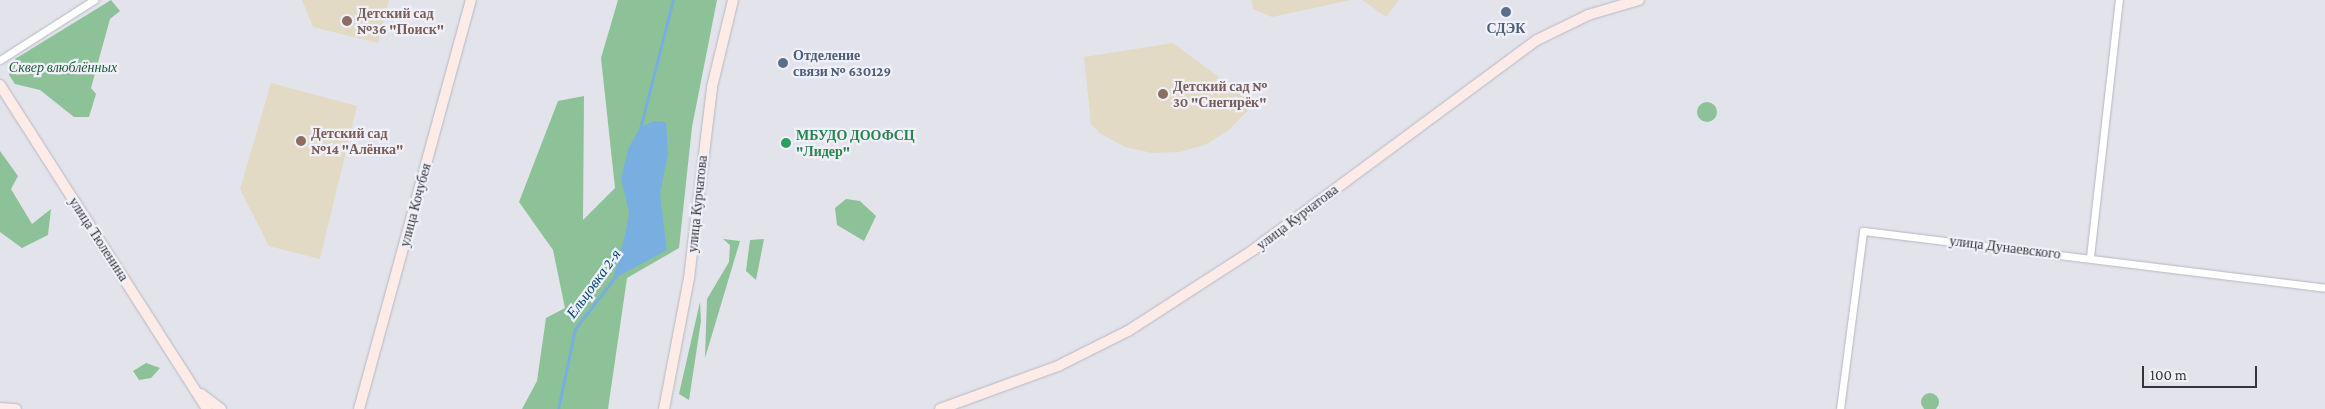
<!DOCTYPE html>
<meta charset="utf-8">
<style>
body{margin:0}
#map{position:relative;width:2325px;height:409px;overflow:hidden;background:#e3e3ec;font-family:"Crimson Pro",serif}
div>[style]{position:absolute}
.education>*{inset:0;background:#e2dac4}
.green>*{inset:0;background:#8dc197}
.round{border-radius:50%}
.water>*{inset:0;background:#78afe0}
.stream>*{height:2.5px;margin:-1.25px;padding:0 1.25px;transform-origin:1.25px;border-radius:1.25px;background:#78afe0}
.roads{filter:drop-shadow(0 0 1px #b7b7c0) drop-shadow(0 0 1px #b7b7c0)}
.street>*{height:7px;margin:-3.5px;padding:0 3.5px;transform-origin:3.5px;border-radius:3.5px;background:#fff}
.secondary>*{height:10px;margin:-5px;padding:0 5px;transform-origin:5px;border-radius:5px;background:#fdebe8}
.dots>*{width:14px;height:14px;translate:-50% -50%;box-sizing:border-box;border:2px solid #f0f0fa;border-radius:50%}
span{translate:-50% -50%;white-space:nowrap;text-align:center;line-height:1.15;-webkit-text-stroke:4.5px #f0f0fa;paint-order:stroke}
.education-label{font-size:14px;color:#785e54;font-weight:700}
.left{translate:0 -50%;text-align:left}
.service-label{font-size:14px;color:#4e5e75;font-weight:700}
.park-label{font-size:14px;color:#1b5b2f;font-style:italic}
.leisure-label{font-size:14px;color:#27864d;font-weight:700}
.street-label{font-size:14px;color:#353539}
.water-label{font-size:15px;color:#034673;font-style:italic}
.scale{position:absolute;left:2142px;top:366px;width:115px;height:22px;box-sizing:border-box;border:2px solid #353539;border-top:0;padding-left:6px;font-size:15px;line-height:18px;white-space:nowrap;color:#353539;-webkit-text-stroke:4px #f0f0fa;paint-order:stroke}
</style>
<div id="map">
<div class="education">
<i style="clip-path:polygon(302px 0,389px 0,378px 43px,313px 27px)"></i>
<i style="clip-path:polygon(1252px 0,1351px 0,1272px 17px,1253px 9px)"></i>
<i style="clip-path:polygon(1362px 0,1399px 0,1386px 17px)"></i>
<i style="clip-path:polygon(1173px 43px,1252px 102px,1248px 110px,1229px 130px,1205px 145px,1179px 152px,1152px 153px,1125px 147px,1101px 134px,1091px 124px,1084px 57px)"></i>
<i style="clip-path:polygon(271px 83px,357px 106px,320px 259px,269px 246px,240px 189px)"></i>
</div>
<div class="green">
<i style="clip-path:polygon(111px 0,120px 11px,110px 19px,91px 88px,96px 94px,89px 117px,74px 117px,40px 90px,15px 84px,9px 75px,15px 59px)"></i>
<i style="clip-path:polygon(618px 0,717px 0,692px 127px,679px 248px,627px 278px,608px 409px,522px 409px,537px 381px,546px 318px,565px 308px,553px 250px,519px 202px,558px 101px,584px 96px,583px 220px,615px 188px,601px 58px)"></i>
<i class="round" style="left:1697px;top:102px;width:20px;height:20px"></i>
<i style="clip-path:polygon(0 151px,18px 176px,11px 189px,32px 224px,51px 209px,48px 235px,22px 248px,0 232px)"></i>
<i style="clip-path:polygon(846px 199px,860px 201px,876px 216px,864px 241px,837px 225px,835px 208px)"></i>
<i style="clip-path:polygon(723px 239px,740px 241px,705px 358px,707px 299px,729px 262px,730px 245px)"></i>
<i style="clip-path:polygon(764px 239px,756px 280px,746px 271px,750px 240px)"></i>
<i style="clip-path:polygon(700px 302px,701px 321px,689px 400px,679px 394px)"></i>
<i style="clip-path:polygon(146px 363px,160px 368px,151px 378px,139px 380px,133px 371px)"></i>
<i class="round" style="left:1921px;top:393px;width:18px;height:18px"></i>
</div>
<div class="water">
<i style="clip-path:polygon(654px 121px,666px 122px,668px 154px,660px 194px,667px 250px,613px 279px,626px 231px,629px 212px,621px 179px,628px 149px,640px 128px)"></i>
</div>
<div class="stream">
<i style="left:640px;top:129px;width:133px;rotate:-75.7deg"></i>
<i style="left:558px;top:409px;width:82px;rotate:-78deg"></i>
<i style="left:575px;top:329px;width:66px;rotate:-52.4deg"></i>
</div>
<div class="roads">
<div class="street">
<i style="left:0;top:60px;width:112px;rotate:-32.6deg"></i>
<i style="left:2090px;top:257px;width:259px;rotate:-83.6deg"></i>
<i style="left:1840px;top:409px;width:179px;rotate:-82.6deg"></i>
<i style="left:1863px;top:231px;width:466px;rotate:7deg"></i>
</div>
<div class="secondary">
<i style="left:0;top:85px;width:384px;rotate:57.4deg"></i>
<i style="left:201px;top:394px;width:25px;rotate:37deg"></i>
<i style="left:0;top:408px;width:16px;rotate:4deg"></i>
<i style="left:359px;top:409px;width:424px;rotate:-74.7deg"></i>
<i style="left:664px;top:409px;width:133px;rotate:-79.2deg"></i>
<i style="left:689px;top:278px;width:192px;rotate:-83.1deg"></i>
<i style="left:712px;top:87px;width:89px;rotate:-76.4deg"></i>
<i style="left:940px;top:409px;width:126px;rotate:-20deg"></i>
<i style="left:1058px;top:366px;width:78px;rotate:-26.6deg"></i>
<i style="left:1128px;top:331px;width:149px;rotate:-32.9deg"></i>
<i style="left:1253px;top:250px;width:353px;rotate:-36.5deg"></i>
<i style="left:1537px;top:40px;width:57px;rotate:-26.1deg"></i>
<i style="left:1588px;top:15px;width:53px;rotate:-16.4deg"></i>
</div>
</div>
<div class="dots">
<i style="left:1506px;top:12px;background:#5c6f8a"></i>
<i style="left:347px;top:21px;background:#8d6e63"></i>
<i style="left:783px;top:63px;background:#5c6f8a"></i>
<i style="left:1163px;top:94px;background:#8d6e63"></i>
<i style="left:301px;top:141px;background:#8d6e63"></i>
<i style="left:786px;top:143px;background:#2e9e5b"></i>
</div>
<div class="education-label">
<span class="left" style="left:357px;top:21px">Детский сад<br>№36 "Поиск"</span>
<span class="left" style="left:1173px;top:94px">Детский сад №<br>30 "Снегирёк"</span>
<span class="left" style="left:311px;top:141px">Детский сад<br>№14 "Алёнка"</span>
</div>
<div class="service-label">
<span style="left:1506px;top:28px">СДЭК</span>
<span class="left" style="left:793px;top:63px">Отделение<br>связи № 630129</span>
</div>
<div class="park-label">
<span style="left:63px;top:67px">Сквер влюблённых</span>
</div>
<div class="leisure-label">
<span class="left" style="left:796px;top:143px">МБУДО ДООФСЦ<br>"Лидер"</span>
</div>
<div class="street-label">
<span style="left:697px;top:204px;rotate:-84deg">улица Курчатова</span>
<span style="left:415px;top:205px;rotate:-75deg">улица Кочубея</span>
<span style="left:1297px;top:217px;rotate:-37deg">улица Курчатова</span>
<span style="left:99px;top:239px;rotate:57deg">улица Тюленина</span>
<span style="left:2005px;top:247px;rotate:7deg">улица Дунаевского</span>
</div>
<div class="water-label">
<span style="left:594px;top:284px;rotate:-54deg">Ельцовка 2-я</span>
</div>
<div class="scale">100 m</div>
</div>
